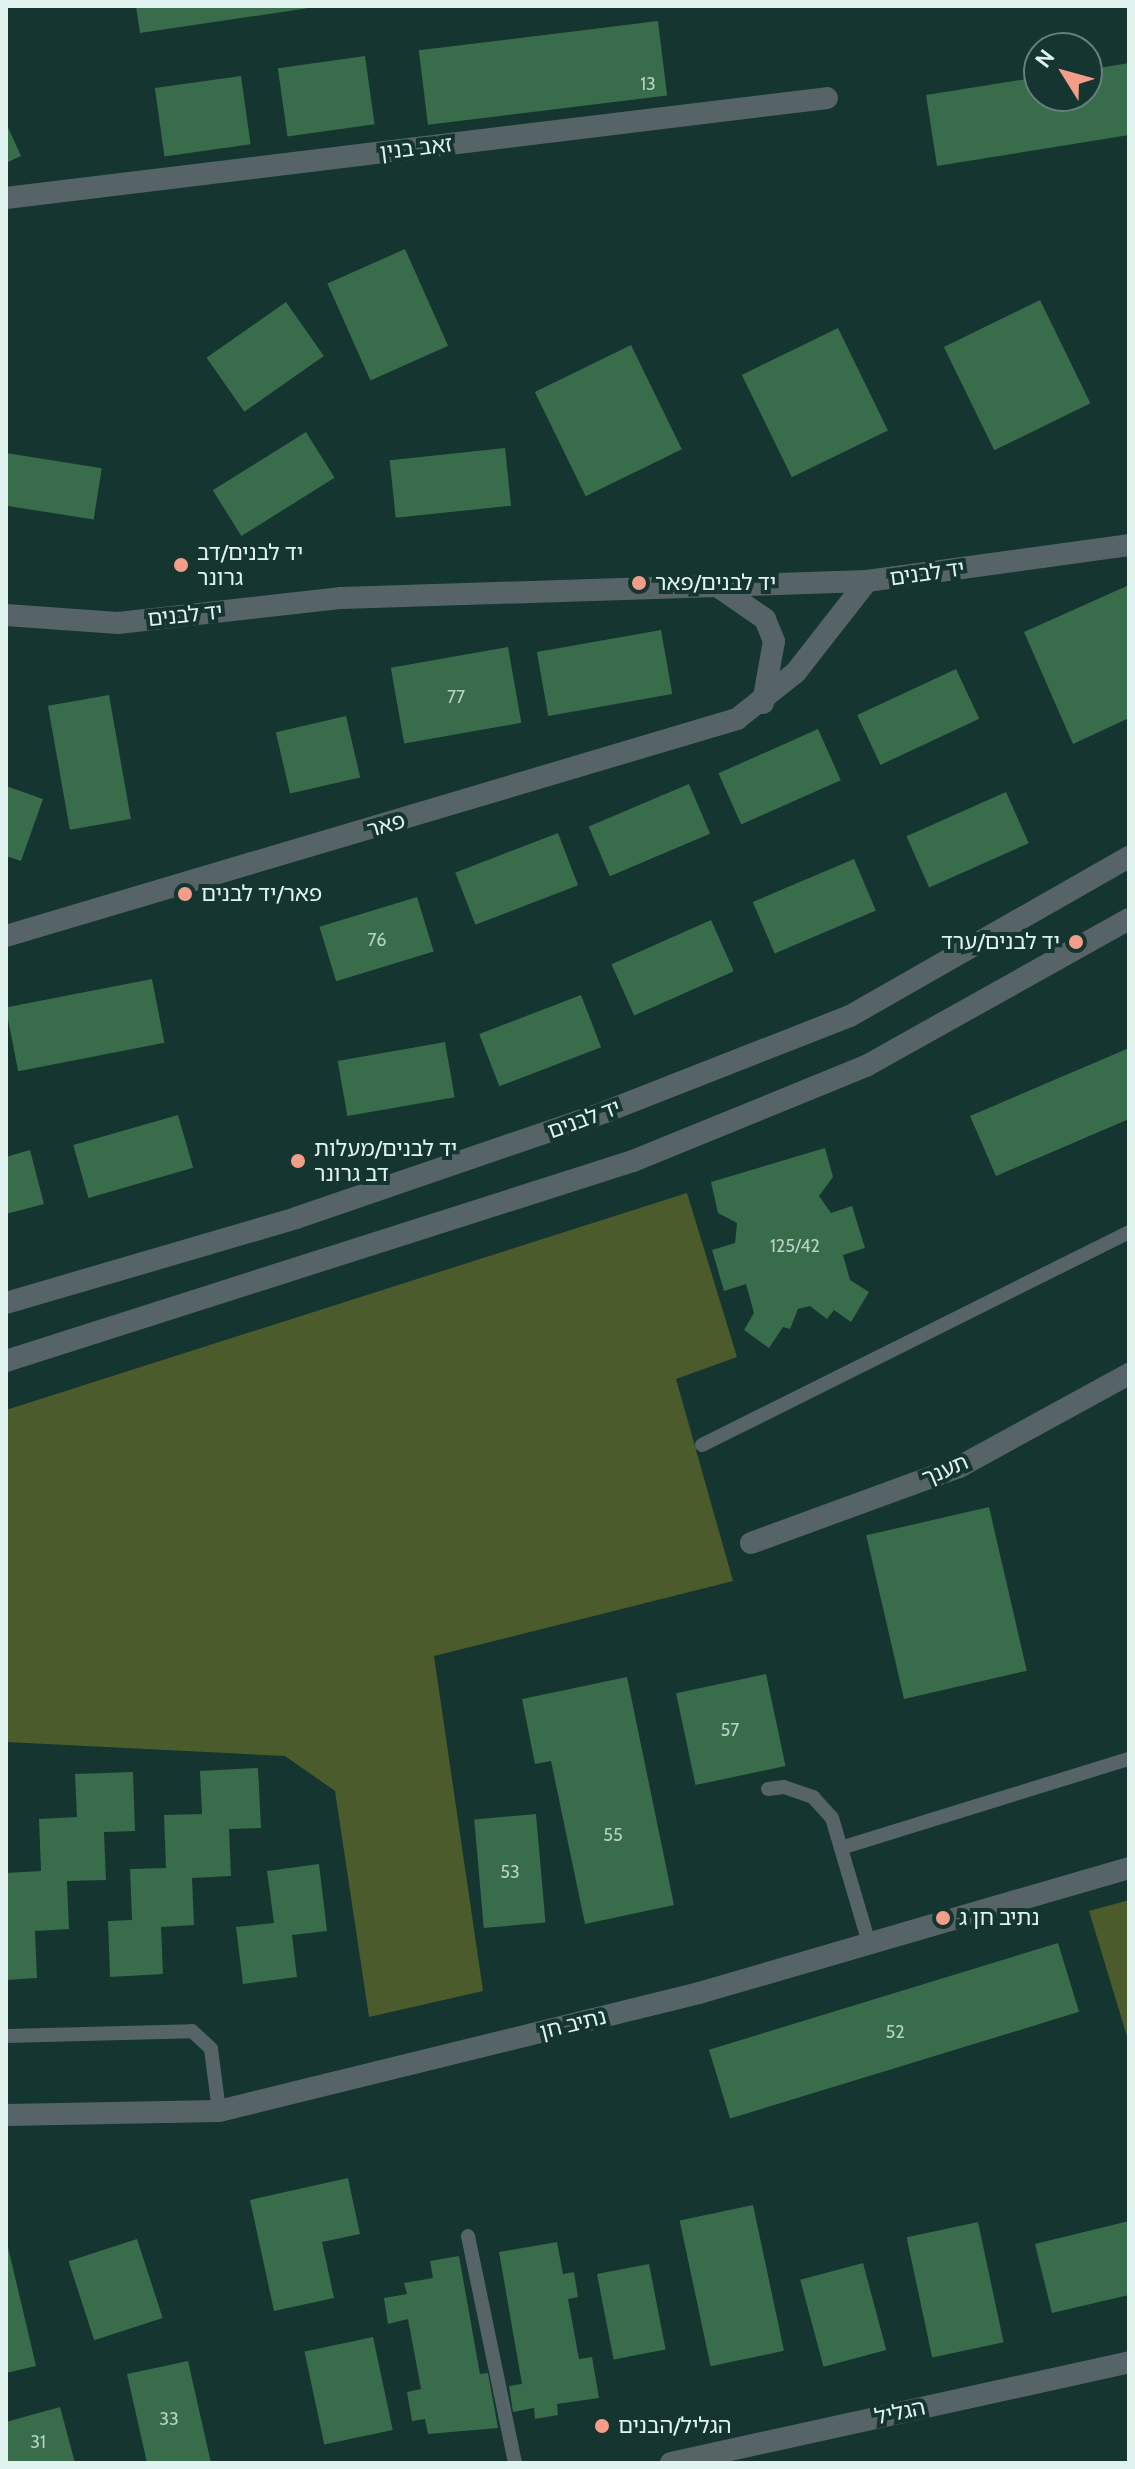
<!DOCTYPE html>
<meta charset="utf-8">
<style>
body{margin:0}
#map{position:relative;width:1135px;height:2469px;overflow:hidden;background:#143530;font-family:Cabin,"Noto Sans Hebrew",sans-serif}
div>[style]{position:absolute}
.green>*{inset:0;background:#4b5b2c}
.building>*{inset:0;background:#386c4a;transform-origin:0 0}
.service>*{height:14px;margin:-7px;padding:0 7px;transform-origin:7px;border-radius:7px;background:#566467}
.minor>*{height:22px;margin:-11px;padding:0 11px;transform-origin:11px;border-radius:11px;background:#566467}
.tertiary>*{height:22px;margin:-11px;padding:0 11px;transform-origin:11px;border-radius:11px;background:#566467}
.dots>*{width:22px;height:22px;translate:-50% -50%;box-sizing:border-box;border:4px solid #143530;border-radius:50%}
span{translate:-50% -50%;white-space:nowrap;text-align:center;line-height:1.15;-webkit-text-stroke:8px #143530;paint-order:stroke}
.number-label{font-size:18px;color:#b7d1c6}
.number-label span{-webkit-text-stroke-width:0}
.street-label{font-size:22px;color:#e1f3ef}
.poi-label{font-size:22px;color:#e1f3ef}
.left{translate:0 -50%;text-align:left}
.right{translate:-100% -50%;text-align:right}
.frame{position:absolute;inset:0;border:8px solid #e1f3ef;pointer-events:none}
.north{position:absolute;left:1023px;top:32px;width:80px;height:80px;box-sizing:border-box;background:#143530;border:2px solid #66817c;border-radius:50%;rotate:307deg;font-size:22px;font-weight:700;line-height:32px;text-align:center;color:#e1f3ef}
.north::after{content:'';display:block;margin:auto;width:28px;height:36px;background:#f49e89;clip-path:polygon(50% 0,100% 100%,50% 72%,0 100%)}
</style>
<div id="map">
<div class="green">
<i style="clip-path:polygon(687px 1193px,737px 1357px,676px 1379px,733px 1581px,434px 1656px,483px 1991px,369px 2017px,335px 1791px,285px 1756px,6px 1742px,6px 1410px)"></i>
<i style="clip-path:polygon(1129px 1900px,1129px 2043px,1089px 1911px)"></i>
</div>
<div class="building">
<i style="clip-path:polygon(136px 6px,309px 6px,309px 8px,140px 33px)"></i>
<i style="left:658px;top:21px;width:75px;height:241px;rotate:83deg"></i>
<i style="left:365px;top:56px;width:69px;height:88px;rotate:82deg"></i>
<i style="clip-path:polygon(1129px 63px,1129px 135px,937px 166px,926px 95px,1039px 77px,1039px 96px,1087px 96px,1087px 70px)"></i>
<i style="left:241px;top:76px;width:69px;height:87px;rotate:82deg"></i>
<i style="clip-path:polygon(6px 123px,21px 156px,6px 163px)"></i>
<i style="left:405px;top:249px;width:106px;height:85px;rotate:66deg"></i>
<i style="left:1040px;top:300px;width:115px;height:107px;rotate:64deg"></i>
<i style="left:286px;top:302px;width:66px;height:97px;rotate:55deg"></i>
<i style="left:838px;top:328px;width:114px;height:107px;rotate:64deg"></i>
<i style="left:631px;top:345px;width:116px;height:107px;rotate:64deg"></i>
<i style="left:306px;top:432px;width:54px;height:110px;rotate:58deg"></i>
<i style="left:505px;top:448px;width:58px;height:116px;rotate:84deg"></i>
<i style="left:6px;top:453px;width:97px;height:52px;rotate:9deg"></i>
<i style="clip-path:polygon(1129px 585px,1129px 718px,1073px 744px,1024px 632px)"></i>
<i style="left:661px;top:630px;width:65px;height:126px;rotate:80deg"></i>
<i style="left:508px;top:647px;width:77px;height:119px;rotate:80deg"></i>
<i style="left:956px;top:669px;width:55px;height:109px;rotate:65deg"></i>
<i style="left:109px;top:695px;width:126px;height:62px;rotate:80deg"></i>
<i style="left:346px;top:716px;width:63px;height:72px;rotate:77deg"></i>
<i style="left:818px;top:729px;width:56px;height:109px;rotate:66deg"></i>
<i style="left:689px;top:784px;width:54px;height:109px;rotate:67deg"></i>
<i style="clip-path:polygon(6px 786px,43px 799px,21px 861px,6px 856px)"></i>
<i style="left:1006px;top:792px;width:56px;height:109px;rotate:66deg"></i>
<i style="left:558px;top:833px;width:56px;height:110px;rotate:69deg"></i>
<i style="left:854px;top:859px;width:56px;height:110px;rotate:67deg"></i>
<i style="left:417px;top:897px;width:57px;height:102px;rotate:73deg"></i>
<i style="left:711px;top:920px;width:56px;height:109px;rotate:66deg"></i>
<i style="left:152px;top:979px;width:65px;height:149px;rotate:79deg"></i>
<i style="left:581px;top:995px;width:56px;height:109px;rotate:69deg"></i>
<i style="left:445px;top:1042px;width:56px;height:109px;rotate:80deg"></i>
<i style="clip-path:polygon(1129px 1048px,1129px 1119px,996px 1176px,970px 1116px)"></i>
<i style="left:178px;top:1115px;width:55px;height:109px;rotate:74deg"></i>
<i style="clip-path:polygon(825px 1148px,833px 1177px,819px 1196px,831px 1213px,852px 1206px,865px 1248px,843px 1255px,850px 1280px,869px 1292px,851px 1322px,834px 1310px,827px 1319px,810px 1306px,798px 1309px,790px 1329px,783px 1327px,769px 1348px,744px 1330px,754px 1313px,746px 1284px,724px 1291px,712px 1250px,735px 1243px,737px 1223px,718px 1213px,711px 1182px)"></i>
<i style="clip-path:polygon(30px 1150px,44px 1204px,6px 1214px,6px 1157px)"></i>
<i style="left:989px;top:1507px;width:168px;height:126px;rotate:77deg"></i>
<i style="left:766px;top:1674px;width:94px;height:92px;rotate:78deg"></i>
<i style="clip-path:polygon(627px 1677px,674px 1905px,585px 1924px,551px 1761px,535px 1764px,522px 1699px)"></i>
<i style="clip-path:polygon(258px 1768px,261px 1828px,229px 1829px,231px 1876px,192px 1878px,194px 1925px,161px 1927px,163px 1974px,110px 1977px,108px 1921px,132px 1920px,130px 1869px,166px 1868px,164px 1815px,202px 1814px,200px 1771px)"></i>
<i style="clip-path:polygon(133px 1772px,135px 1831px,104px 1832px,106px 1880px,67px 1881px,69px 1929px,35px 1931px,37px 1978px,6px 1980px,6px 1873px,41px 1871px,39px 1819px,77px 1817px,75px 1774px)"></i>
<i style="left:536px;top:1814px;width:109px;height:62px;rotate:85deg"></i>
<i style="clip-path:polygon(319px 1864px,327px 1931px,292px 1935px,297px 1977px,243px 1984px,236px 1927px,274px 1923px,267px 1871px)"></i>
<i style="left:1058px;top:1943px;width:72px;height:365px;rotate:73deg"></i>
<i style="clip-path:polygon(348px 2178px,360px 2234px,322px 2242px,334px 2298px,274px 2311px,250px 2200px)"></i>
<i style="left:753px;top:2205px;width:149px;height:75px;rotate:78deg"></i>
<i style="clip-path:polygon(1129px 2221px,1129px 2295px,1052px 2313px,1035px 2244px)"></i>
<i style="left:978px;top:2222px;width:123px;height:73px;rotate:78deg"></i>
<i style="left:137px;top:2239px;width:83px;height:72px;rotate:72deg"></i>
<i style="clip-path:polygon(557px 2242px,563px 2274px,574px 2272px,578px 2297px,568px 2299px,579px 2359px,592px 2357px,599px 2398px,557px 2404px,558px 2415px,535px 2419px,534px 2408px,513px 2412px,509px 2386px,522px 2384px,499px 2252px)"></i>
<i style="clip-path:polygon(7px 2243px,36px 2366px,6px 2373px,6px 2244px)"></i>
<i style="clip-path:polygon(459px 2256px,480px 2374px,488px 2373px,498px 2428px,428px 2434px,425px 2419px,412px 2421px,407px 2392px,421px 2389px,408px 2319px,388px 2324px,384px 2298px,407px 2294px,404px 2283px,433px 2278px,430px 2261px)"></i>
<i style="left:863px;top:2263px;width:90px;height:65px;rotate:75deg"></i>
<i style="left:649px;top:2264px;width:87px;height:53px;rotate:79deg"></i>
<i style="left:373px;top:2337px;width:95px;height:70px;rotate:78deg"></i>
<i style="clip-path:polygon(188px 2361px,211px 2463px,147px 2463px,127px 2374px)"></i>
<i style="clip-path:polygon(60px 2407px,75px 2463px,6px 2463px,6px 2422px)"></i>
</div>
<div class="service">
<i style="left:702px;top:1445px;width:477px;rotate:-26.5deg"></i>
<i style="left:768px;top:1789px;width:16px;rotate:-7deg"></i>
<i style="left:784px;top:1787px;width:31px;rotate:19deg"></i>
<i style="left:813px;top:1797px;width:28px;rotate:48deg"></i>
<i style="left:832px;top:1818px;width:130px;rotate:73.5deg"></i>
<i style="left:844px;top:1847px;width:298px;rotate:-17.2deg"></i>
<i style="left:6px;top:2036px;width:186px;rotate:-1.5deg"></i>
<i style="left:192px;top:2031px;width:26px;rotate:43deg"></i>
<i style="left:211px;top:2049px;width:63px;rotate:82.6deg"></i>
<i style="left:468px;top:2236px;width:232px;rotate:78.3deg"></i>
</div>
<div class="minor">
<i style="left:6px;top:198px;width:827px;rotate:-6.94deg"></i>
<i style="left:720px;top:588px;width:55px;rotate:34.6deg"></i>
<i style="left:765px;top:619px;width:24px;rotate:68deg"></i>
<i style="left:774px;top:641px;width:63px;rotate:100.1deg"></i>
<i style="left:6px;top:936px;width:763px;rotate:-16.53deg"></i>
<i style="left:737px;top:719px;width:75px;rotate:-38.5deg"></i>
<i style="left:796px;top:672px;width:115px;rotate:-52deg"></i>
<i style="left:751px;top:1543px;width:221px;rotate:-20.1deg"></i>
<i style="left:959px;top:1467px;width:194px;rotate:-28.7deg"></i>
<i style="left:6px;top:2115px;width:213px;rotate:-1.1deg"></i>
<i style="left:219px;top:2111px;width:494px;rotate:-13.8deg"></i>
<i style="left:699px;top:1993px;width:448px;rotate:-16.2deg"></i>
</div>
<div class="tertiary">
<i style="left:6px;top:615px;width:112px;rotate:4.1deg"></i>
<i style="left:118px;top:623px;width:225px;rotate:-6.4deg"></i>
<i style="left:342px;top:598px;width:525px;rotate:-1.85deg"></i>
<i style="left:867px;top:581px;width:264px;rotate:-7.8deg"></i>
<i style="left:6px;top:1303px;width:302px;rotate:-16.3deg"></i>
<i style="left:296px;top:1218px;width:327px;rotate:-18.9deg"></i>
<i style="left:605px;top:1112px;width:263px;rotate:-21.4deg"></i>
<i style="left:850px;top:1016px;width:321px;rotate:-29.7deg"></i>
<i style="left:6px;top:1361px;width:658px;rotate:-17.69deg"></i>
<i style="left:633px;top:1161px;width:252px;rotate:-22.2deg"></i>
<i style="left:866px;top:1066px;width:301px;rotate:-29.2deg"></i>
<i style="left:671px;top:2463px;width:469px;rotate:-12.4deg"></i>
</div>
<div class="dots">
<i style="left:181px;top:565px;background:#f49e89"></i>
<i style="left:639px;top:583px;background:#f49e89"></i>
<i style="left:185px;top:894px;background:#f49e89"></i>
<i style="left:1076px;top:942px;background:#f49e89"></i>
<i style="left:298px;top:1161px;background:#f49e89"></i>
<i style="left:943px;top:1918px;background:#f49e89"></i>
<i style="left:602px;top:2426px;background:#f49e89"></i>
</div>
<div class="number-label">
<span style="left:648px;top:84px">13</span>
<span style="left:456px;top:697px">77</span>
<span style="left:377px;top:940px">76</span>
<span style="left:795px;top:1246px">125/42</span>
<span style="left:730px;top:1730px">57</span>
<span style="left:613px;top:1835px">55</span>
<span style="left:510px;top:1872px">53</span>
<span style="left:895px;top:2032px">52</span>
<span style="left:169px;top:2419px">33</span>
<span style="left:38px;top:2442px">31</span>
</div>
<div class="street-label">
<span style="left:416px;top:148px;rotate:-7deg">זאב בנין</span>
<span style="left:927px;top:573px;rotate:-8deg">יד לבנים</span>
<span style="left:185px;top:615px;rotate:-6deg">יד לבנים</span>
<span style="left:386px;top:825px;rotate:-16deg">פאר</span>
<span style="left:584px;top:1119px;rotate:-20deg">יד לבנים</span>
<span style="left:945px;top:1470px;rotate:-23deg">תענך</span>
<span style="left:573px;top:2024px;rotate:-14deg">נתיב חן</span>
<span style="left:900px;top:2412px;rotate:-12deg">הגליל</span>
</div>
<div class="poi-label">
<span class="left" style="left:197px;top:565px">יד לבנים/דב<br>גרונר</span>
<span class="left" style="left:655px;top:583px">יד לבנים/פאר</span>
<span class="left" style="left:201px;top:894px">פאר/יד לבנים</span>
<span class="right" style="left:1060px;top:942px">יד לבנים/ערד</span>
<span class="left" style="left:314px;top:1161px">יד לבנים/מעלות<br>דב גרונר</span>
<span class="left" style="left:959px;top:1918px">נתיב חן ג</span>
<span class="left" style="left:618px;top:2426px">הגליל/הבנים</span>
</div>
<div class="frame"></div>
<div class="north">N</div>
</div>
